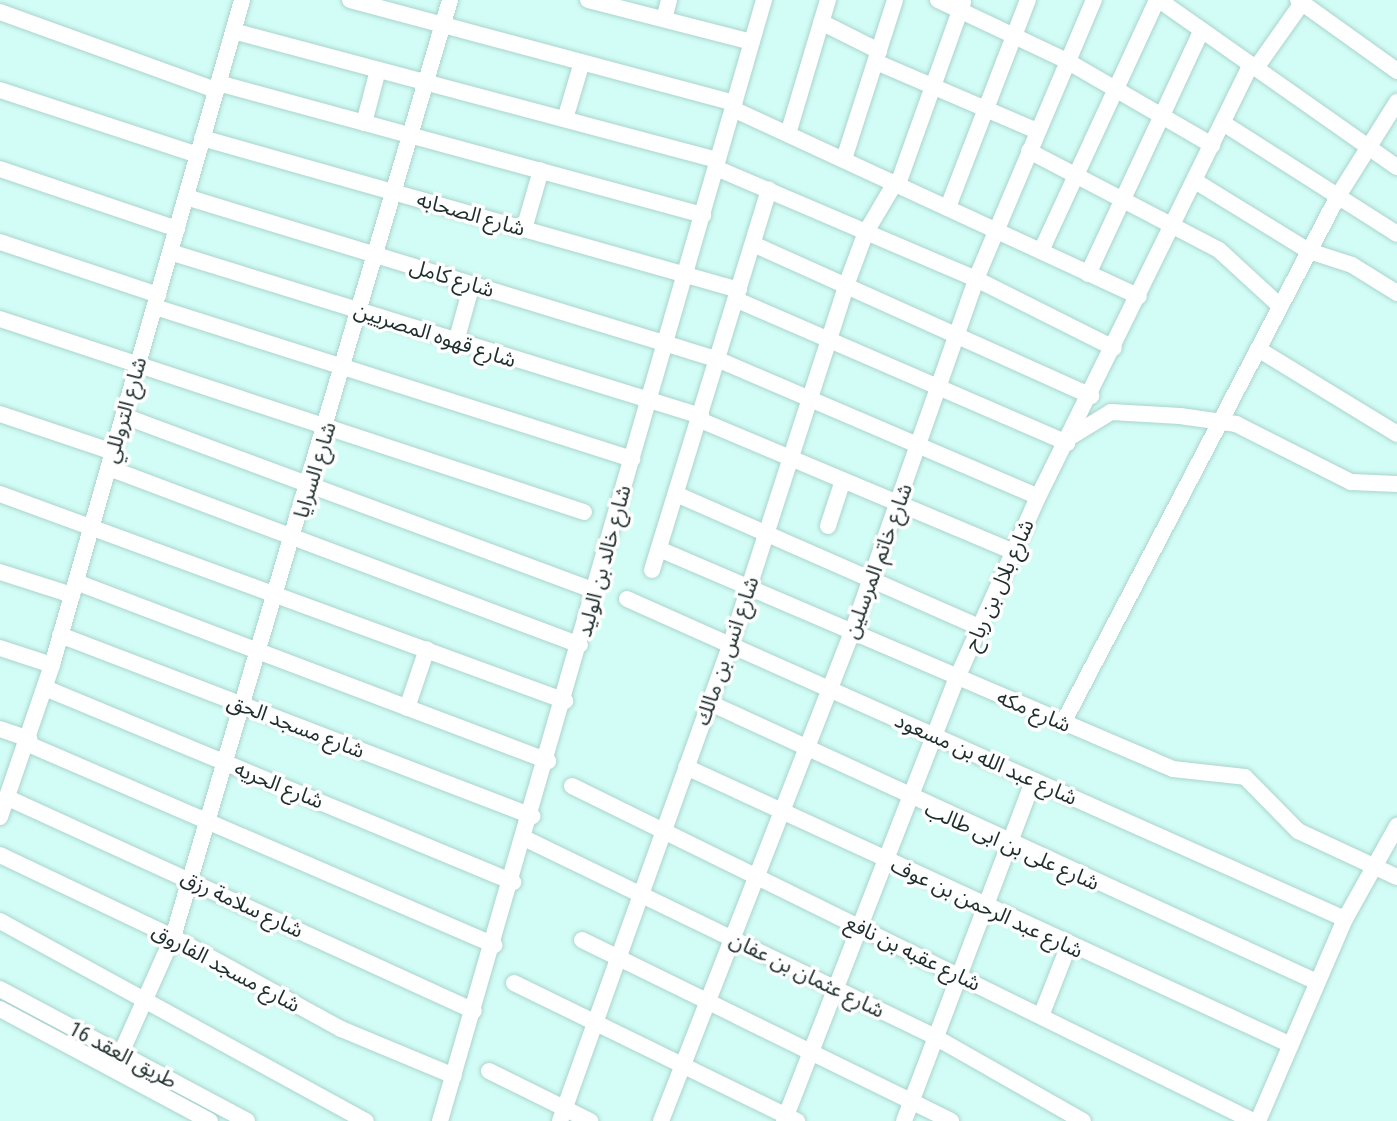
<!DOCTYPE html>
<meta charset="utf-8">
<style>
body{margin:0}
#map{position:relative;width:1397px;height:1121px;overflow:hidden;background:#d2fdf6;font-family:"Roboto Condensed","Noto Sans Arabic",sans-serif}
div>[style]{position:absolute}
.roads{filter:drop-shadow(0 0 2px #aad4cd) drop-shadow(0 0 2px #aad4cd)}
.minor>*{height:16px;margin:-8px;padding:0 8px;transform-origin:8px;border-radius:8px;background:#fff}
span{translate:-50% -50%;white-space:nowrap;text-align:center;line-height:1.15;-webkit-text-stroke:7px #fff;paint-order:stroke}
.street-label{font-size:21px;color:#1e2e2c}
</style>
<div id="map">
<div class="roads">
<div class="minor">
<i style="left:350px;top:0;width:398px;rotate:15deg"></i>
<i style="left:588px;top:0;width:169px;rotate:14.4deg"></i>
<i style="left:938px;top:0;width:143px;rotate:25.3deg"></i>
<i style="left:1067px;top:61px;width:168px;rotate:30.1deg"></i>
<i style="left:1159px;top:0;width:291px;rotate:35.1deg"></i>
<i style="left:1298px;top:0;width:122px;rotate:35.6deg"></i>
<i style="left:0;top:12px;width:230px;rotate:19.9deg"></i>
<i style="left:664px;top:19px;width:20px;rotate:-75deg"></i>
<i style="left:821px;top:22px;width:65px;rotate:26.6deg"></i>
<i style="left:233px;top:31px;width:501px;rotate:14.92deg"></i>
<i style="left:876px;top:62px;width:175px;rotate:23.2deg"></i>
<i style="left:1256px;top:68px;width:80px;rotate:-54.7deg"></i>
<i style="left:218px;top:83px;width:503px;rotate:15.23deg"></i>
<i style="left:0;top:90px;width:208px;rotate:18.2deg"></i>
<i style="left:733px;top:109px;width:447px;rotate:24.8deg"></i>
<i style="left:565px;top:119px;width:59px;rotate:-73.4deg"></i>
<i style="left:364px;top:123px;width:55px;rotate:-75.2deg"></i>
<i style="left:1223px;top:123px;width:206px;rotate:32.5deg"></i>
<i style="left:788px;top:134px;width:140px;rotate:-73.4deg"></i>
<i style="left:202px;top:138px;width:558px;rotate:15.8deg"></i>
<i style="left:1029px;top:151px;width:214px;rotate:27.5deg"></i>
<i style="left:1219px;top:250px;width:83px;rotate:42.6deg"></i>
<i style="left:844px;top:159px;width:167px;rotate:-72.2deg"></i>
<i style="left:716px;top:168px;width:283px;rotate:23.1deg"></i>
<i style="left:976px;top:279px;width:154px;rotate:26.6deg"></i>
<i style="left:0;top:169px;width:187px;rotate:18.7deg"></i>
<i style="left:1195px;top:181px;width:134px;rotate:31.6deg"></i>
<i style="left:1309px;top:251px;width:45px;rotate:18deg"></i>
<i style="left:1352px;top:265px;width:53px;rotate:31.9deg"></i>
<i style="left:898px;top:184px;width:193px;rotate:-70.3deg"></i>
<i style="left:186px;top:197px;width:557px;rotate:17deg"></i>
<i style="left:719px;top:360px;width:347px;rotate:23.2deg"></i>
<i style="left:948px;top:207px;width:222px;rotate:-68.9deg"></i>
<i style="left:524px;top:229px;width:61px;rotate:-73.9deg"></i>
<i style="left:0;top:242px;width:167px;rotate:18.5deg"></i>
<i style="left:753px;top:244px;width:371px;rotate:24.2deg"></i>
<i style="left:1041px;top:251px;width:277px;rotate:-65.2deg"></i>
<i style="left:170px;top:252px;width:556px;rotate:17.16deg"></i>
<i style="left:1088px;top:274px;width:269px;rotate:-65deg"></i>
<i style="left:737px;top:300px;width:360px;rotate:23.4deg"></i>
<i style="left:155px;top:307px;width:501px;rotate:17.67deg"></i>
<i style="left:0;top:319px;width:615px;rotate:18.29deg"></i>
<i style="left:456px;top:342px;width:60px;rotate:-74.6deg"></i>
<i style="left:1258px;top:349px;width:163px;rotate:31.4deg"></i>
<i style="left:0;top:414px;width:119px;rotate:18.6deg"></i>
<i style="left:124px;top:416px;width:502px;rotate:20.38deg"></i>
<i style="left:700px;top:420px;width:341px;rotate:22.8deg"></i>
<i style="left:1072px;top:436px;width:46px;rotate:-31.6deg"></i>
<i style="left:1111px;top:412px;width:69px;rotate:3.3deg"></i>
<i style="left:1180px;top:416px;width:57px;rotate:8.1deg"></i>
<i style="left:1236px;top:424px;width:129px;rotate:26.8deg"></i>
<i style="left:1351px;top:482px;width:46px;rotate:2.5deg"></i>
<i style="left:109px;top:468px;width:503px;rotate:20.6deg"></i>
<i style="left:0;top:494px;width:602px;rotate:20.12deg"></i>
<i style="left:676px;top:494px;width:333px;rotate:23.7deg"></i>
<i style="left:828px;top:526px;width:48px;rotate:-71.9deg"></i>
<i style="left:659px;top:549px;width:559px;rotate:23.17deg"></i>
<i style="left:1173px;top:769px;width:72px;rotate:6.3deg"></i>
<i style="left:1245px;top:777px;width:76px;rotate:45.5deg"></i>
<i style="left:1298px;top:831px;width:109px;rotate:24.9deg"></i>
<i style="left:652px;top:570px;width:398px;rotate:-72.9deg"></i>
<i style="left:0;top:572px;width:76px;rotate:17.7deg"></i>
<i style="left:76px;top:582px;width:505px;rotate:20.77deg"></i>
<i style="left:627px;top:599px;width:786px;rotate:24.02deg"></i>
<i style="left:60px;top:635px;width:506px;rotate:20.98deg"></i>
<i style="left:0;top:648px;width:55px;rotate:18.1deg"></i>
<i style="left:45px;top:688px;width:507px;rotate:22.52deg"></i>
<i style="left:710px;top:703px;width:668px;rotate:24.69deg"></i>
<i style="left:407px;top:708px;width:62px;rotate:-71.3deg"></i>
<i style="left:1063px;top:723px;width:594px;rotate:-62.44deg"></i>
<i style="left:1338px;top:196px;width:111px;rotate:-57.9deg"></i>
<i style="left:0;top:729px;width:31px;rotate:19deg"></i>
<i style="left:28px;top:744px;width:508px;rotate:23.33deg"></i>
<i style="left:686px;top:767px;width:664px;rotate:24.67deg"></i>
<i style="left:572px;top:786px;width:759px;rotate:26.19deg"></i>
<i style="left:8px;top:798px;width:512px;rotate:24.56deg"></i>
<i style="left:0;top:817px;width:161px;rotate:-71.1deg"></i>
<i style="left:52px;top:665px;width:692px;rotate:-74.05deg"></i>
<i style="left:526px;top:839px;width:454px;rotate:25.8deg"></i>
<i style="left:935px;top:1037px;width:170px;rotate:29.6deg"></i>
<i style="left:0;top:855px;width:191px;rotate:25.4deg"></i>
<i style="left:173px;top:937px;width:192px;rotate:28.7deg"></i>
<i style="left:341px;top:1029px;width:122px;rotate:22.6deg"></i>
<i style="left:0;top:921px;width:417px;rotate:28.7deg"></i>
<i style="left:582px;top:940px;width:411px;rotate:26.1deg"></i>
<i style="left:514px;top:983px;width:315px;rotate:26deg"></i>
<i style="left:0;top:989px;width:280px;rotate:28.1deg"></i>
<i style="left:0;top:1009px;width:238px;rotate:28.1deg"></i>
<i style="left:1041px;top:1016px;width:74px;rotate:-68.6deg"></i>
<i style="left:121px;top:1053px;width:127px;rotate:-65.9deg"></i>
<i style="left:173px;top:937px;width:977px;rotate:-73.53deg"></i>
<i style="left:489px;top:1071px;width:113px;rotate:26.3deg"></i>
<i style="left:440px;top:1121px;width:1167px;rotate:-73.88deg"></i>
<i style="left:560px;top:1121px;width:505px;rotate:-70.31deg"></i>
<i style="left:730px;top:646px;width:381px;rotate:-72.1deg"></i>
<i style="left:847px;top:283px;width:54px;rotate:-69.6deg"></i>
<i style="left:866px;top:232px;width:57px;rotate:-59.4deg"></i>
<i style="left:661px;top:1121px;width:525px;rotate:-68.66deg"></i>
<i style="left:852px;top:632px;width:374px;rotate:-70.6deg"></i>
<i style="left:976px;top:279px;width:303px;rotate:-67.1deg"></i>
<i style="left:784px;top:1121px;width:476px;rotate:-68.7deg"></i>
<i style="left:957px;top:678px;width:198px;rotate:-65.9deg"></i>
<i style="left:1038px;top:497px;width:482px;rotate:-63.8deg"></i>
<i style="left:904px;top:1121px;width:364px;rotate:-69.2deg"></i>
<i style="left:1258px;top:1121px;width:220px;rotate:-66.7deg"></i>
<i style="left:1345px;top:919px;width:107px;rotate:-60.8deg"></i>
</div>
</div>
<div class="street-label">
<span style="left:471px;top:214px;rotate:16deg">شارع الصحابه</span>
<span style="left:452px;top:278px;rotate:17deg">شارع كامل</span>
<span style="left:435px;top:335px;rotate:18deg">شارع قهوه المصريين</span>
<span style="left:125px;top:410px;rotate:-74deg">شارع التروللي</span>
<span style="left:315px;top:470px;rotate:-73deg">شارع السرايا</span>
<span style="left:604px;top:561px;rotate:-75deg">شارع خالد بن الوليد</span>
<span style="left:878px;top:561px;rotate:-70deg">شارع خاتم المرسلين</span>
<span style="left:999px;top:585px;rotate:-66deg">شارع بلال بن رباح</span>
<span style="left:727px;top:651px;rotate:-71deg">شارع انس بن مالك</span>
<span style="left:1034px;top:711px;rotate:23deg">شارع مكه</span>
<span style="left:296px;top:726px;rotate:21deg">شارع مسجد الحق</span>
<span style="left:986px;top:759px;rotate:24deg">شارع عبد الله بن مسعود</span>
<span style="left:279px;top:785px;rotate:22deg">شارع الحريه</span>
<span style="left:1012px;top:846px;rotate:24deg">شارع على بن ابى طالب</span>
<span style="left:242px;top:904px;rotate:25deg">شارع سلامة رزق</span>
<span style="left:987px;top:908px;rotate:25deg">شارع عبد الرحمن بن عوف</span>
<span style="left:913px;top:953px;rotate:26deg">شارع عقبه بن نافع</span>
<span style="left:226px;top:968px;rotate:28deg">شارع مسجد الفاروق</span>
<span style="left:807px;top:975px;rotate:26deg">شارع عثمان بن عفان</span>
<span style="left:123px;top:1055px;rotate:28deg">طريق العقد 16</span>
</div>
</div>
